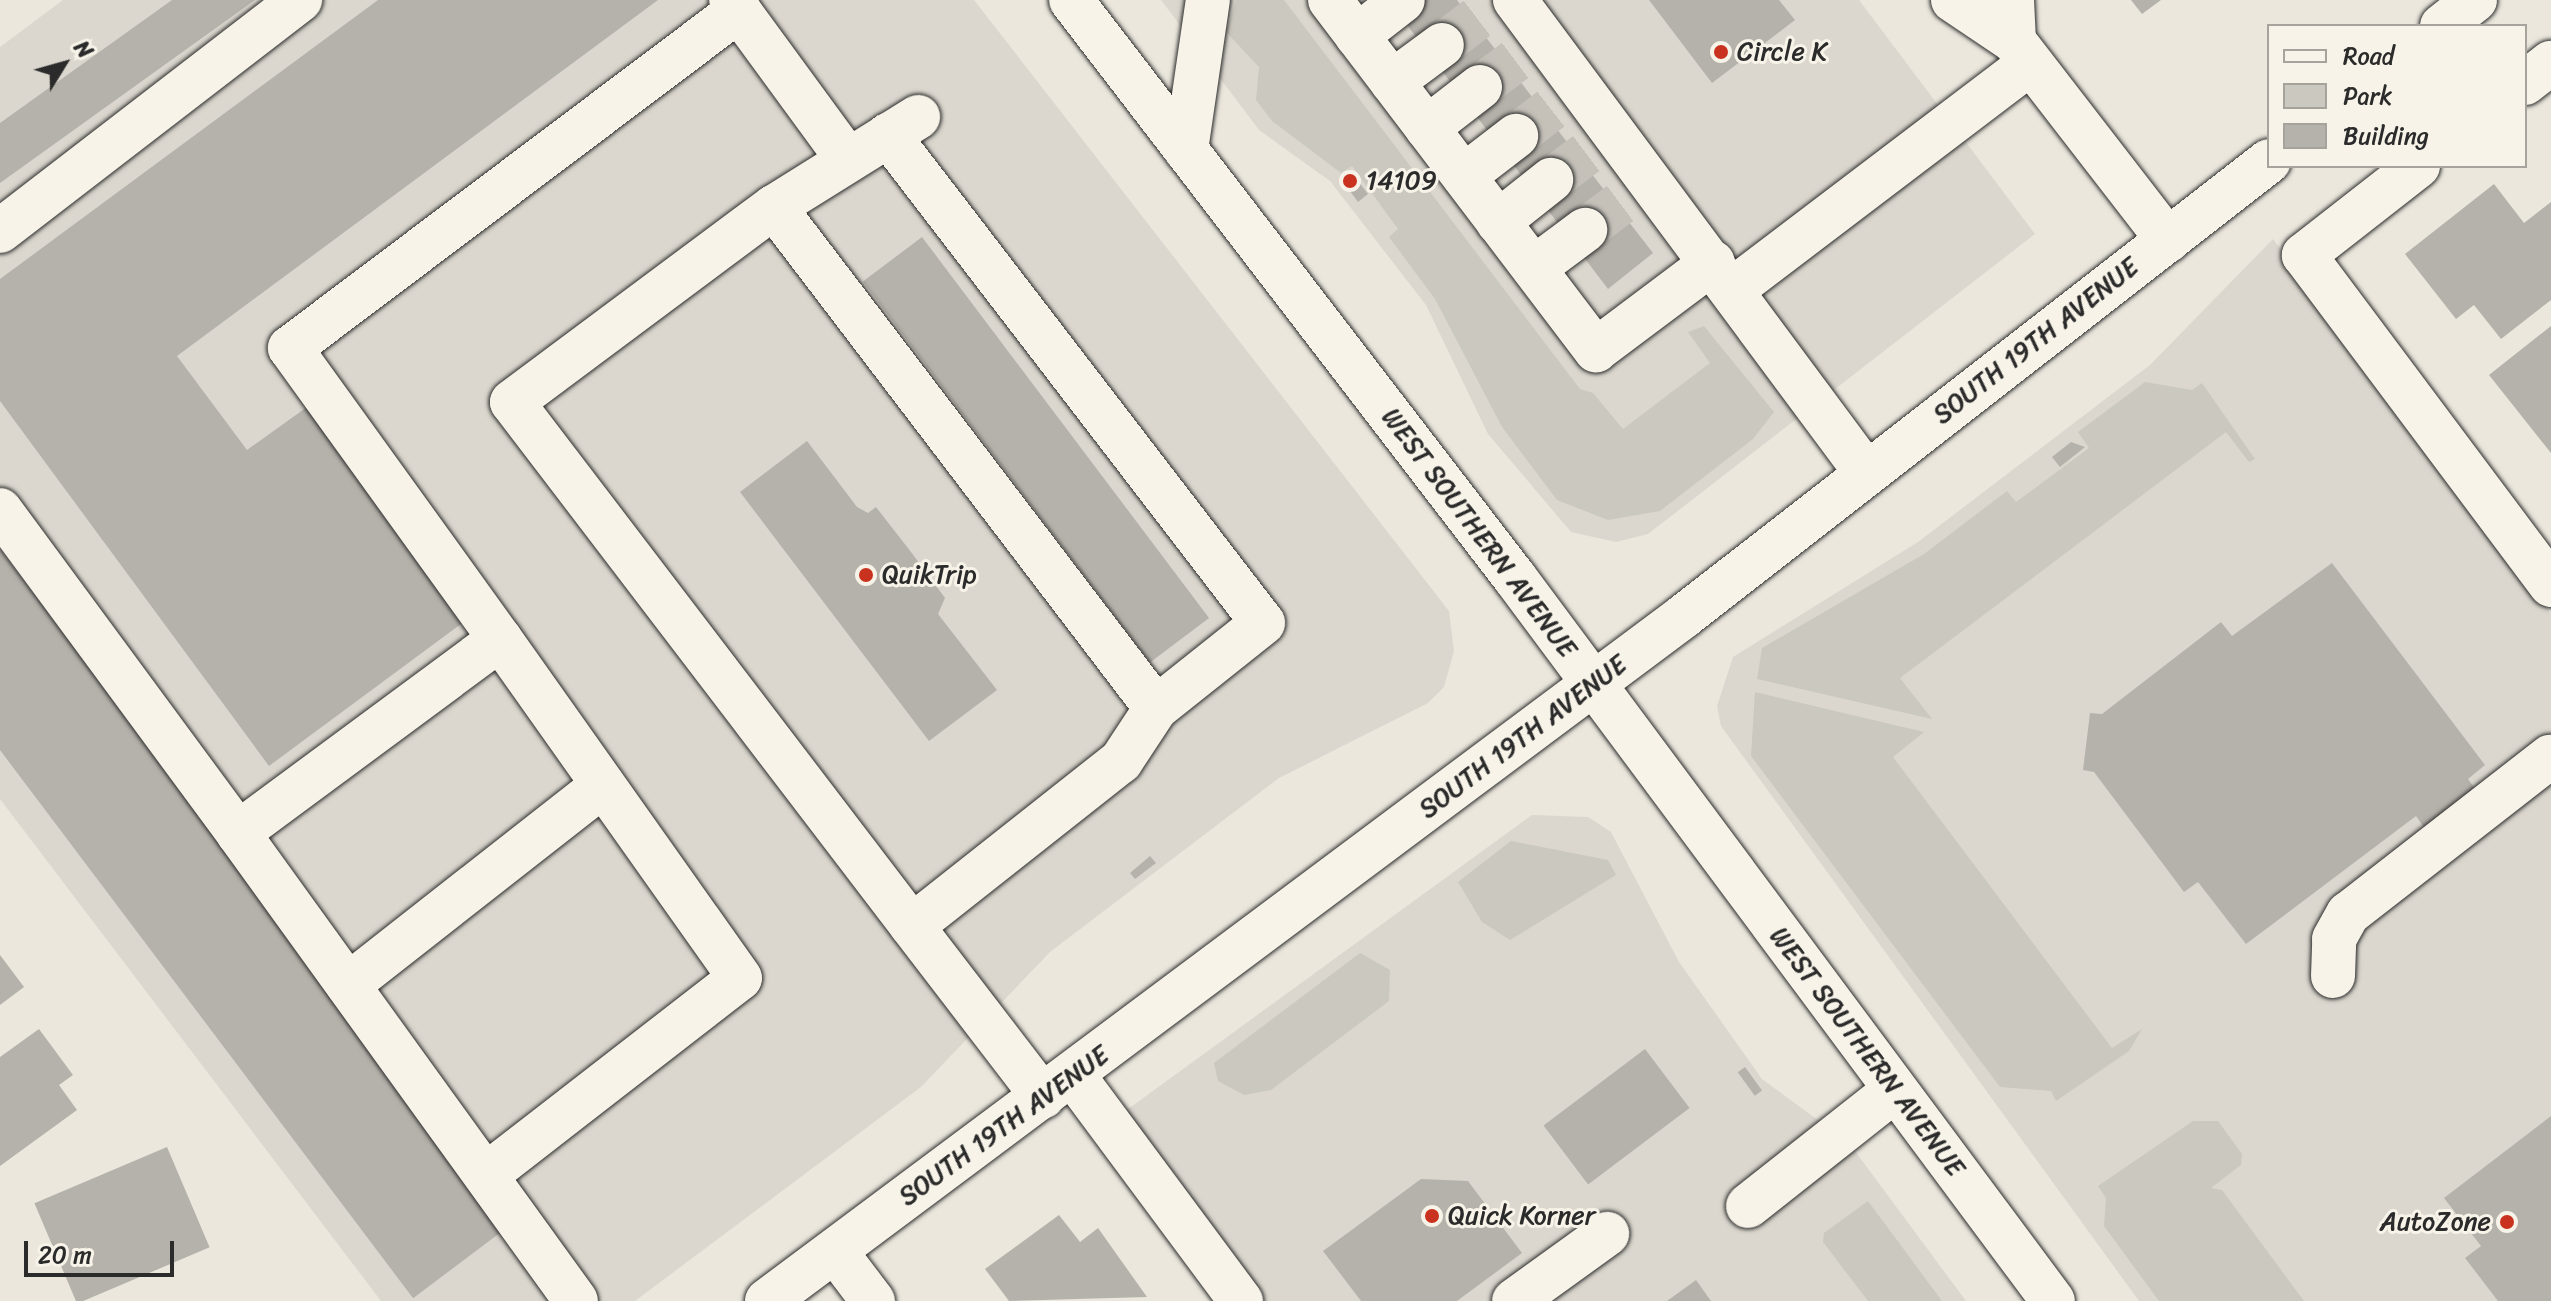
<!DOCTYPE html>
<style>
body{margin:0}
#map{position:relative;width:2551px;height:1301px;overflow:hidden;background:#ebe7dd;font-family:Sriracha,sans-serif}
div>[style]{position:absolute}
.built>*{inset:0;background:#dbd7ce}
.green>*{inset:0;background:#cbc8bf}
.building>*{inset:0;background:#b5b2ab;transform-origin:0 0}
.minor-tunnel>*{height:44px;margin-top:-22px;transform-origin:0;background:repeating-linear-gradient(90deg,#c5c1b9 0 44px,transparent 0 66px)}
.roads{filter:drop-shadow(0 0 2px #2b2b2b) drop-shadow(0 0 2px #2b2b2b)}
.minor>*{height:44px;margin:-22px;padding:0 22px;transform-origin:22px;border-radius:22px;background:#f7f3e8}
.major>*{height:44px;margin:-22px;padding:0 22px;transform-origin:22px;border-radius:22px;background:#f7f3e8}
.dots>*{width:22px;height:22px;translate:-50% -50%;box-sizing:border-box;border:4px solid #f7f3e8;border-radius:50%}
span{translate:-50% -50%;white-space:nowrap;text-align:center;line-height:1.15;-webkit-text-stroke:6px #f7f3e8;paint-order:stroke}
.poi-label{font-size:26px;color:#2b2b2b}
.left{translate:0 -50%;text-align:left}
.right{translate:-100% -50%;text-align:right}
.street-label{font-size:26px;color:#2b2b2b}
.legend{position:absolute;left:2267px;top:24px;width:260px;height:144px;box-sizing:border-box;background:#f7f3e8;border:2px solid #a5a39c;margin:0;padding:10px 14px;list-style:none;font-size:24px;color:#2b2b2b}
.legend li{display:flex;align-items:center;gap:16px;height:40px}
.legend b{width:40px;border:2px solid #a5a39c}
.north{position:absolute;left:24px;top:24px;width:80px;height:80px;-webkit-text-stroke:6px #f7f3e8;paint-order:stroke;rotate:53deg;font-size:22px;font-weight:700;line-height:32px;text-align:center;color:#2b2b2b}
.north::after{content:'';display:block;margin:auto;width:28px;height:36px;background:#2b2b2b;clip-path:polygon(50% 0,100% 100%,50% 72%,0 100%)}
.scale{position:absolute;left:24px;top:1241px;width:150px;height:36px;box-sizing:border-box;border:4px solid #2b2b2b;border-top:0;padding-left:10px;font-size:24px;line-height:28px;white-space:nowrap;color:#2b2b2b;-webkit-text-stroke:6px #f7f3e8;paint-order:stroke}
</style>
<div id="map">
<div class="built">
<i style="clip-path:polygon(63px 0,974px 0,1449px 611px,1454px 651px,1444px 687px,1428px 703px,1279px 778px,1050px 952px,921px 1087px,635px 1301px,381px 1301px,0 799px,0 47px)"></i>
<i style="clip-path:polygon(1161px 0,1859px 0,2035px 234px,1648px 534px,1616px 542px,1571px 532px,1488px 434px,1426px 305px,1330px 181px,1259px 130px)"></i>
<i style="clip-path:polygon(2273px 239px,2551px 614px,2551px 1301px,2139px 1301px,1721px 726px,1717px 706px,1733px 657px,1918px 542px,2150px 365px)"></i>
<i style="clip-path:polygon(1532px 815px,1588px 817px,1611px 832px,1679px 962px,1762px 1079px,1849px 1143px,1966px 1301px,1264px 1301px,1124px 1112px)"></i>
</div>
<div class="green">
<i style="clip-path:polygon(1236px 0,1284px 0,1580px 389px,1593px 393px,1623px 429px,1710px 363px,1688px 332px,1704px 326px,1774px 412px,1753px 439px,1660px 511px,1608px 520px,1557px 500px,1502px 427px,1435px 299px,1389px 237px,1398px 229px,1352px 166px,1341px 173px,1272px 121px,1256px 100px,1259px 67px,1226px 32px)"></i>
<i style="clip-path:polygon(2145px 382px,2192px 390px,2202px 383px,2255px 459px,2249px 462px,2226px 432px,1900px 678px,1932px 719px,1757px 679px,1762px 648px,1924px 554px,2007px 491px,2016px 502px,2089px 448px,2078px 432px)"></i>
<i style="clip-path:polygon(1755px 692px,1924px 732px,1893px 757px,2112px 1048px,2142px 1029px,2129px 1051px,2056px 1101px,2051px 1091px,2000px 1087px,1751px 756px)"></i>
<i style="clip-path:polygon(1511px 841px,1608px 860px,1616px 875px,1510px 940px,1482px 922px,1458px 882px)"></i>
<i style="clip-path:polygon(1360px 953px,1390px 970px,1389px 1001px,1271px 1090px,1244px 1095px,1218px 1081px,1214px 1063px)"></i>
<i style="clip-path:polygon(2193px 1121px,2218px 1121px,2242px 1154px,2241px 1165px,2211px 1188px,2222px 1190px,2304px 1301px,2159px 1301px,2104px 1226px,2106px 1198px,2098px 1186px)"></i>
<i style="clip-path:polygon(1868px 1201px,1942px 1301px,1868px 1301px,1823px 1242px,1824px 1233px)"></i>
</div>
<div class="building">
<i style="clip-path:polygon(172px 0,255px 0,0 183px,0 123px)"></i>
<i style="clip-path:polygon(378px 0,658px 0,177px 356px,247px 450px,307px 407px,465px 621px,269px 766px,0 401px,0 279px)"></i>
<i style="clip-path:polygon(1388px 0,1457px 0,1653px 253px,1608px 289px)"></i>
<i style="clip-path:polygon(1649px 0,1779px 0,1795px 20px,1712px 83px)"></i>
<i style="clip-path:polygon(2131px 0,2161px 0,2142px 14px)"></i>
<i style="clip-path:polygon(1349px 169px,1368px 194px,1358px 202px,1344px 183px)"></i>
<i style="clip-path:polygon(2494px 184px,2524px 223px,2551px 202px,2551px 300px,2501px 339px,2474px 305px,2456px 319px,2405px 254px)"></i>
<i style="left:922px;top:237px;width:477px;height:74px;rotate:53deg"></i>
<i style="clip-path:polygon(2551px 326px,2551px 453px,2489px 375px)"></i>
<i style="clip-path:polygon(807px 441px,857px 507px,868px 513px,876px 507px,911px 552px,945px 598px,938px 614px,997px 690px,929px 741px,740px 492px)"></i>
<i style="clip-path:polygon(2071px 442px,2085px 447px,2060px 467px,2052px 457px)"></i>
<i style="left:0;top:549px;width:847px;height:121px;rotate:53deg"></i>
<i style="clip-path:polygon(2332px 563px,2485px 765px,2468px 779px,2495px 816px,2443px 854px,2416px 816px,2246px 944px,2198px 882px,2184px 892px,2094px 772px,2083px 770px,2090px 713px,2102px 714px,2221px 622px,2232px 636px)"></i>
<i style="clip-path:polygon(1150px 856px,1156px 863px,1135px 879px,1130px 873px)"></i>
<i style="clip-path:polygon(0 955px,24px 987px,0 1005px)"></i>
<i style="clip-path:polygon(39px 1029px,73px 1075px,59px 1085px,77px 1110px,0 1166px,0 1057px)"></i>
<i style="left:1645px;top:1049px;width:74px;height:127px;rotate:53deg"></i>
<i style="left:1745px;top:1067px;width:29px;height:9px;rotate:54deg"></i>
<i style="clip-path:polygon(2551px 1116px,2551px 1301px,2498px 1301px,2465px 1258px,2481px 1246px,2444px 1198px)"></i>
<i style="left:167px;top:1147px;width:109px;height:144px;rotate:67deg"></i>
<i style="clip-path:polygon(1421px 1179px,1468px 1181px,1522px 1253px,1457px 1301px,1361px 1301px,1323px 1251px)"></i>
<i style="clip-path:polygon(1059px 1215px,1080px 1242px,1098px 1228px,1147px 1297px,1009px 1301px,985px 1269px)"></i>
<i style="clip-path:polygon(1696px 1280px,1711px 1301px,1667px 1301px)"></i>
</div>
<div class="minor-tunnel">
<i style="left:1442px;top:45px;width:54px;rotate:-37.5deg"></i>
<i style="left:1480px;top:87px;width:51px;rotate:-37.1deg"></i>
<i style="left:1516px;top:136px;width:51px;rotate:-37.8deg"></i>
<i style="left:1551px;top:180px;width:50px;rotate:-36.9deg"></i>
<i style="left:1585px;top:230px;width:51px;rotate:-37.1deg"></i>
</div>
<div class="roads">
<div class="minor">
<i style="left:731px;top:0;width:198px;rotate:53.8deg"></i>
<i style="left:1330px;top:0;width:440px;rotate:52.8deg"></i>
<i style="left:1596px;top:350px;width:146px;rotate:-36.9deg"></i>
<i style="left:1515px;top:0;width:590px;rotate:53.4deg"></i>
<i style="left:1953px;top:0;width:73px;rotate:33.9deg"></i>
<i style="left:2014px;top:41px;width:41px;rotate:-92.8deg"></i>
<i style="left:1357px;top:36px;width:58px;rotate:-38deg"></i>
<i style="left:2014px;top:41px;width:252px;rotate:52.3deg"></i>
<i style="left:1392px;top:82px;width:62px;rotate:-36.5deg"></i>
<i style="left:2525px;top:83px;width:33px;rotate:-38deg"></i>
<i style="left:1427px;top:128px;width:67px;rotate:-37.7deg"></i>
<i style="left:888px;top:135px;width:615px;rotate:52.46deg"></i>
<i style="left:1263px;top:623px;width:137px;rotate:141.5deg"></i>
<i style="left:1186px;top:150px;width:152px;rotate:-81.7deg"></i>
<i style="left:2418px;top:166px;width:145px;rotate:142deg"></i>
<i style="left:2304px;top:255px;width:412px;rotate:53.2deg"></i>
<i style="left:1464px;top:176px;width:66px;rotate:-37.6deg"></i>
<i style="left:774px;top:207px;width:630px;rotate:52.68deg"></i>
<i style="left:1156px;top:708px;width:64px;rotate:123.4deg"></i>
<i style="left:1121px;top:761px;width:266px;rotate:141.7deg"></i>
<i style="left:912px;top:926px;width:659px;rotate:-127.36deg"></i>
<i style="left:512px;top:402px;width:327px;rotate:-36.7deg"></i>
<i style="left:774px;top:207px;width:170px;rotate:-32deg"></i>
<i style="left:1498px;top:222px;width:68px;rotate:-38.4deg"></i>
<i style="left:0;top:231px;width:379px;rotate:-37.6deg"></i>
<i style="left:1534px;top:268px;width:64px;rotate:-36.7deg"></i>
<i style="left:1733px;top:289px;width:372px;rotate:-37.2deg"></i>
<i style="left:0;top:510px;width:401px;rotate:53.6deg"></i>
<i style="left:238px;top:833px;width:326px;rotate:-36.5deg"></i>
<i style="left:500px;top:639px;width:359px;rotate:-125.8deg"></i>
<i style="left:290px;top:348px;width:562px;rotate:-36.97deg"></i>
<i style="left:238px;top:833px;width:577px;rotate:54.16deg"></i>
<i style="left:912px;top:926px;width:215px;rotate:52.5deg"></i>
<i style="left:2333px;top:976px;width:37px;rotate:-88deg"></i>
<i style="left:2334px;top:939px;width:29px;rotate:-61deg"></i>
<i style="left:2348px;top:914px;width:256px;rotate:-37.9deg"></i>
<i style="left:348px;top:985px;width:324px;rotate:-38.1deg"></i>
<i style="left:1073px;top:1075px;width:282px;rotate:53.4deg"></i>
<i style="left:486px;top:1175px;width:321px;rotate:-37.8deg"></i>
<i style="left:740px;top:978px;width:415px;rotate:-125.3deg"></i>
<i style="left:1748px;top:1206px;width:187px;rotate:-38.3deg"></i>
<i style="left:835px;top:1251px;width:63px;rotate:52.8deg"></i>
<i style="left:1514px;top:1301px;width:115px;rotate:-35.8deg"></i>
</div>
<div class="major">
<i style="left:1071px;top:0;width:729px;rotate:52.47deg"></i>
<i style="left:1515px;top:578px;width:901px;rotate:53.35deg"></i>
<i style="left:2442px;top:26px;width:42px;rotate:-38.2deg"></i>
<i style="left:767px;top:1301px;width:1145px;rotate:-36.76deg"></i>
<i style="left:1684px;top:616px;width:741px;rotate:-37.87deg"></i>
</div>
</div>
<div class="dots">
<i style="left:1721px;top:52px;background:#c8321e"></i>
<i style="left:1350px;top:181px;background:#c8321e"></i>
<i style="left:866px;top:575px;background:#c8321e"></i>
<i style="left:1432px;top:1216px;background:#c8321e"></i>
<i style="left:2507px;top:1222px;background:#c8321e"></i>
</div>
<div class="poi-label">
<span class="left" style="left:1737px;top:52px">Circle K</span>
<span class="left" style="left:1366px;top:181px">14109</span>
<span class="left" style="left:882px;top:575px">QuikTrip</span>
<span class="left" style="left:1448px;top:1216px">Quick Korner</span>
<span class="right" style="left:2491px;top:1222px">AutoZone</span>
</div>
<div class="street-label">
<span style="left:2036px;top:341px;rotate:-38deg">SOUTH 19TH AVENUE</span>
<span style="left:1479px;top:533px;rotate:53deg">WEST SOUTHERN AVENUE</span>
<span style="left:1523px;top:737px;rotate:-37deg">SOUTH 19TH AVENUE</span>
<span style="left:1867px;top:1052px;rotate:53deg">WEST SOUTHERN AVENUE</span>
<span style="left:1004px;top:1126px;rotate:-36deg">SOUTH 19TH AVENUE</span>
</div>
<ul class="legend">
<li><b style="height:10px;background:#f7f3e8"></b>Road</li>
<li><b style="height:22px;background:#cbc8bf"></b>Park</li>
<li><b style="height:22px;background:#b5b2ab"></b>Building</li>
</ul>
<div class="north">N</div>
<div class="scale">20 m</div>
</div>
